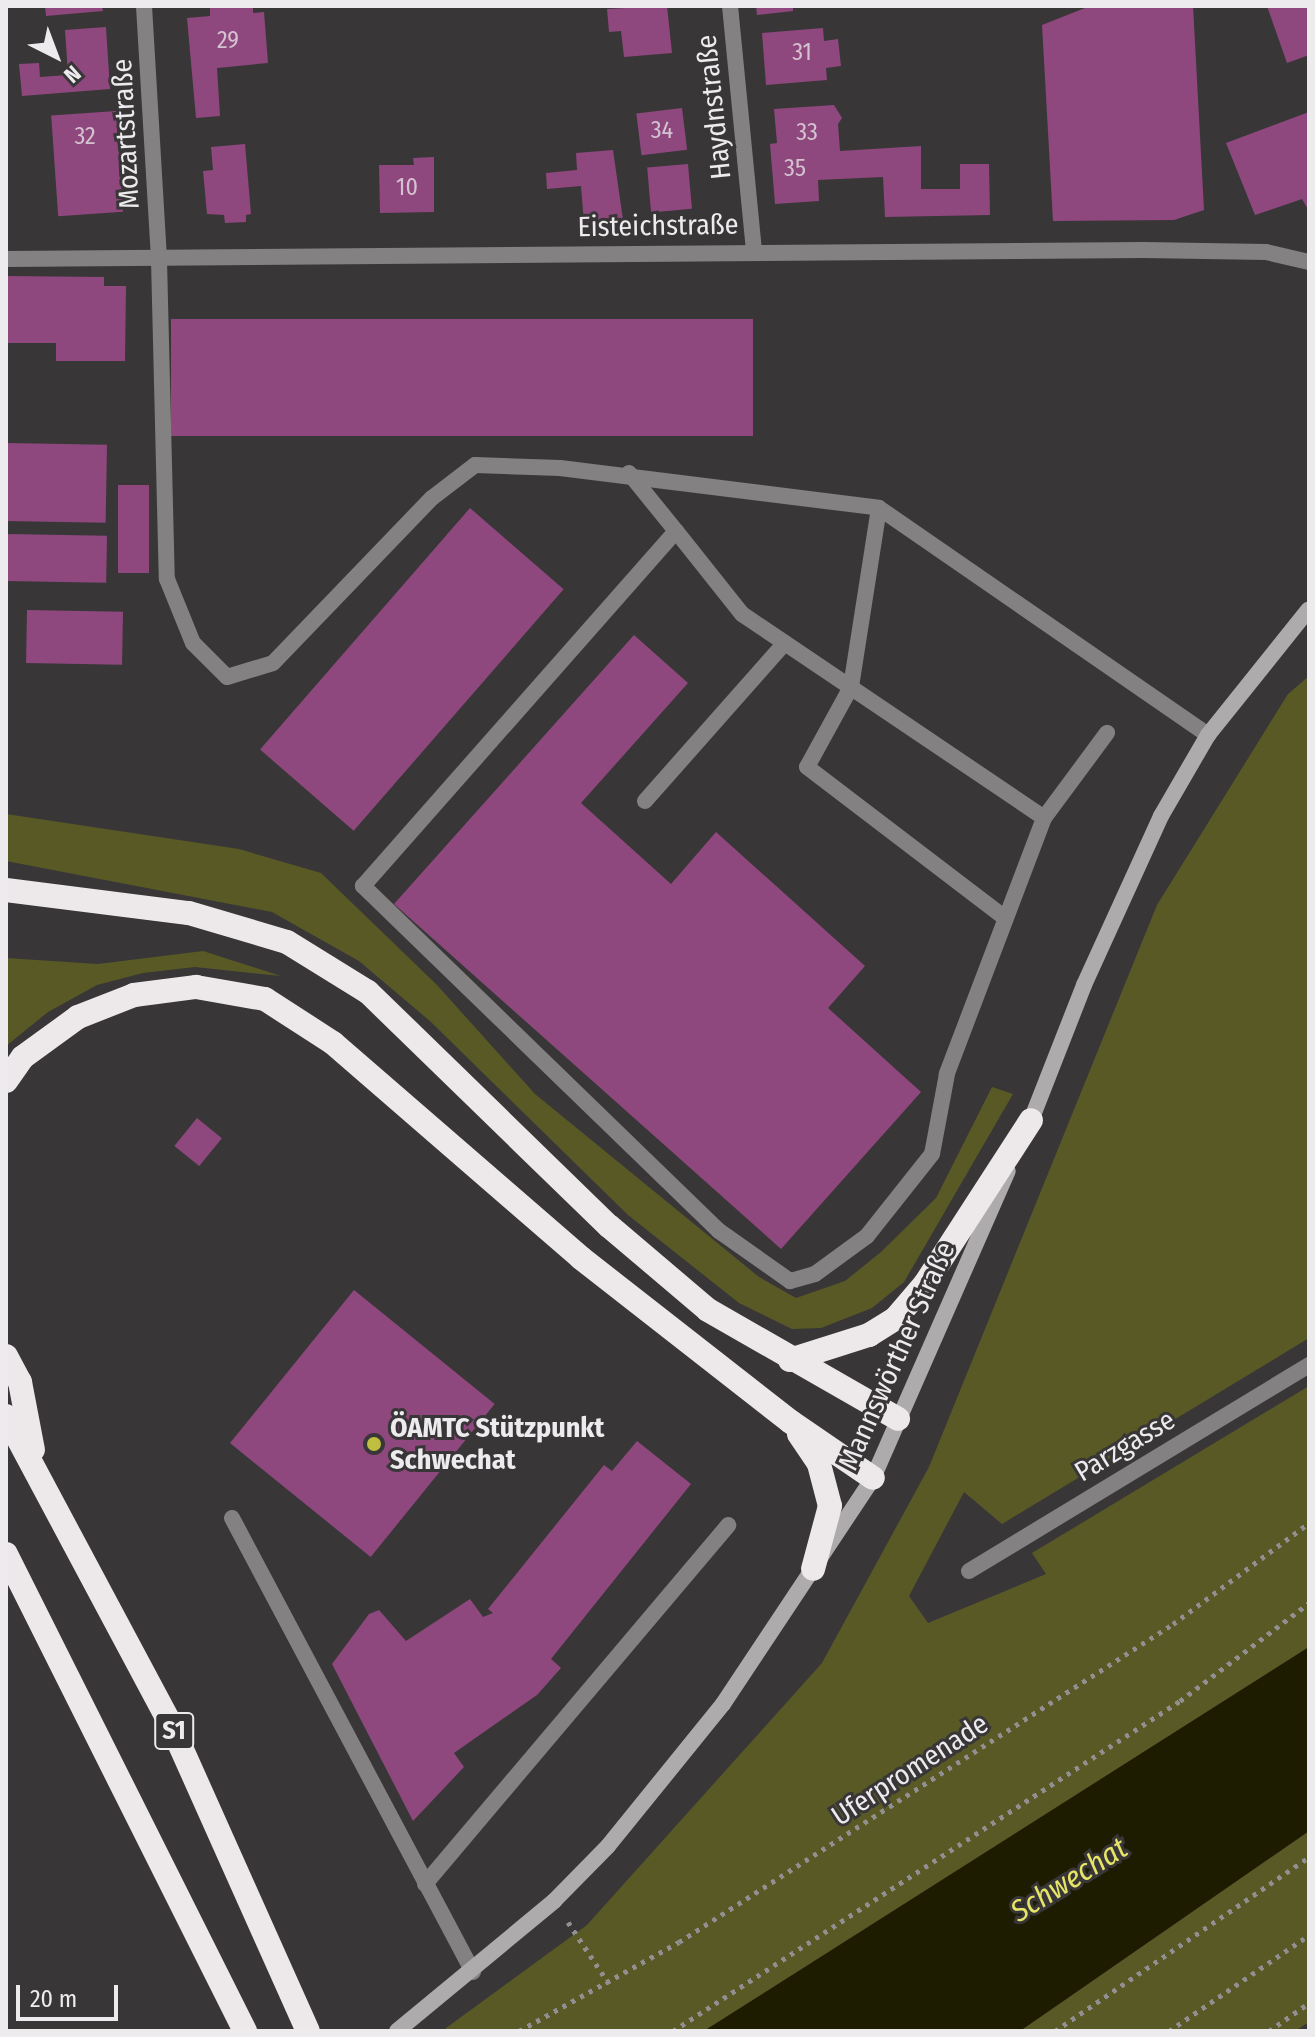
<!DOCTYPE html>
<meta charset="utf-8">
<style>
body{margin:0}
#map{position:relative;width:1315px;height:2037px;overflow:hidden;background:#393638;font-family:"Fira Sans Condensed",sans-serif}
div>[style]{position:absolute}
.green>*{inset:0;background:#595925}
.water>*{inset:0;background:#1d1c00}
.building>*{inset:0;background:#8e487e;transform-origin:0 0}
.path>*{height:5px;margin-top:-2.5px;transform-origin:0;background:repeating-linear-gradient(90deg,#928f91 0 4px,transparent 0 10px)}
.service>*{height:16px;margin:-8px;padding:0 8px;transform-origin:8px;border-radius:8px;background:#838182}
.minor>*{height:16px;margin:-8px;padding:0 8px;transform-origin:8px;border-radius:8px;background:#838182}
.secondary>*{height:16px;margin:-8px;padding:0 8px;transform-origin:8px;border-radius:8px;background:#aeabad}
.motorway>*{height:24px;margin:-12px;padding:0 12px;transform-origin:12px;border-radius:12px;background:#ede9eb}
.dots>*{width:22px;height:22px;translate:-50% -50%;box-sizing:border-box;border:4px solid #393638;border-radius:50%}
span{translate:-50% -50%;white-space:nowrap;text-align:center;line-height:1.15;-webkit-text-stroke:6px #393638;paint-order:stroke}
.number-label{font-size:24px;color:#d5c2d1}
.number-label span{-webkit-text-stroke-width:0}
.shield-label span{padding:2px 6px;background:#393638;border:2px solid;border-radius:6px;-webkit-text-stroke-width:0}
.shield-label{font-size:26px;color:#edebed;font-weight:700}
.street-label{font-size:28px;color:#edebed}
.poi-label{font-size:28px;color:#edebed;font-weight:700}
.left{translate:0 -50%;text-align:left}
.water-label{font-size:30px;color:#e6e567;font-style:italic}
.frame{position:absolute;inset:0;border:8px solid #edebed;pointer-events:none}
.north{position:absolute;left:16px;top:16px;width:80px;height:80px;-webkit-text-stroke:6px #393638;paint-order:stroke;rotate:138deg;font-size:22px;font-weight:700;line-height:32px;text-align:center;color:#edebed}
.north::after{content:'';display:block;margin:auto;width:28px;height:36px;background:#edebed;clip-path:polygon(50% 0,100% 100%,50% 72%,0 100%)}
.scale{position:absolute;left:16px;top:1985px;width:102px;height:36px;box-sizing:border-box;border:4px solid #edebed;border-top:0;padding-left:10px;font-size:24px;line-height:28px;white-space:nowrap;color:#edebed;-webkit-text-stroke:6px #393638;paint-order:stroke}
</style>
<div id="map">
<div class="green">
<i style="clip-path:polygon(1309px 676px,1309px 1338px,1002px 1524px,964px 1492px,909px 1596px,928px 1623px,1046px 1574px,1032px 1553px,1309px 1386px,1309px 1647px,704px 2031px,442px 2031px,587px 1925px,822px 1663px,929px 1467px,1157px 905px,1288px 694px)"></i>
<i style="clip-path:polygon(6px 814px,239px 849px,321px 873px,437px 985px,535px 1094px,759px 1277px,796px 1298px,845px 1281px,881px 1252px,936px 1198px,992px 1087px,1013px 1094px,904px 1282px,872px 1308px,821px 1328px,792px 1329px,739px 1303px,628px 1215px,431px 1022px,359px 961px,272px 912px,6px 861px)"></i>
<i style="clip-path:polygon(203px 951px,281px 976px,195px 967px,143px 973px,97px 985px,48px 1012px,6px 1046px,6px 958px,98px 964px)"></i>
<i style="clip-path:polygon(1309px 1831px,1309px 2022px,1295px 2031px,1020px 2031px)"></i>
</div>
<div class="water">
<i style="clip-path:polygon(1309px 1647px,1309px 1831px,1020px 2031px,704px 2031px)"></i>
</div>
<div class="building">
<i style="clip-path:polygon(45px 6px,102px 6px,103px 11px,46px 16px)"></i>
<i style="clip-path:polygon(210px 6px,253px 6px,253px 13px,264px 12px,268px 63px,217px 68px,220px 116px,196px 118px,187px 18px,210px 16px)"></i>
<i style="clip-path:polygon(667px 6px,672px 53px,624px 57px,621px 31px,609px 32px,607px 9px)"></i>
<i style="clip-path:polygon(756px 6px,793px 6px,793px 11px,757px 15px)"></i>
<i style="clip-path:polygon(1090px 6px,1193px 6px,1204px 210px,1174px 220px,1053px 221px,1042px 25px)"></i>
<i style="clip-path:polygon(1267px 6px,1309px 6px,1309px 55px,1287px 63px)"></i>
<i style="clip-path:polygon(106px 27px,110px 89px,22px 96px,19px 64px,39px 63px,40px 77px,68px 75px,65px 30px)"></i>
<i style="clip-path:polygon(823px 28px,824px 41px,838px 39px,841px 66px,826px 68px,827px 80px,766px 85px,762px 33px)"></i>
<i style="clip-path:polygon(834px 105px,842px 118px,838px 124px,840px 151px,921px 146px,921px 189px,960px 189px,960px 164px,989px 164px,990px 215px,885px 217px,883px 177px,818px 180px,819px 201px,775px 204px,770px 144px,777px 143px,774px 109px)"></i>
<i style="left:682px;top:108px;width:42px;height:46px;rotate:83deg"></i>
<i style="left:116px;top:111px;width:101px;height:65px;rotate:86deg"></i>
<i style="clip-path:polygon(1309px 112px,1309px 211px,1302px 199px,1255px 215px,1226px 143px)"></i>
<i style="clip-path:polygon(245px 144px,251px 214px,246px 215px,246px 222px,225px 223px,224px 215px,207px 214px,203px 171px,213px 170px,211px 147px)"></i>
<i style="clip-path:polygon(613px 150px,623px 220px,584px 223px,581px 186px,547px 189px,546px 173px,577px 170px,576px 153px)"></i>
<i style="clip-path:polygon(434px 157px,434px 212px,380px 213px,379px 165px,414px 165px,413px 158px)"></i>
<i style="left:688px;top:164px;width:45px;height:41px;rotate:85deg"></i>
<i style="clip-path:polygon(6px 276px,104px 277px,104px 286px,126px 286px,125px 361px,56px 361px,56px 343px,6px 343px)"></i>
<i style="left:753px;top:319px;width:117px;height:582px;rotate:90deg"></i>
<i style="left:6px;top:443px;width:101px;height:78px;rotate:1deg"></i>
<i style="left:118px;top:485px;width:31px;height:88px"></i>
<i style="left:470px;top:508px;width:124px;height:320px;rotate:41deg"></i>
<i style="left:6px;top:534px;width:101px;height:47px;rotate:1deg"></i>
<i style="left:27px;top:610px;width:96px;height:53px;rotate:1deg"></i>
<i style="clip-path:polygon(634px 635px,688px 683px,581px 803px,671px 884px,716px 832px,865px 966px,828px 1008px,921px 1092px,781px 1249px,394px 904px)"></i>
<i style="left:197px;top:1118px;width:32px;height:36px;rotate:39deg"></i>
<i style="left:354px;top:1290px;width:181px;height:197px;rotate:39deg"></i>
<i style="clip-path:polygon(637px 1441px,691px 1484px,551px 1659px,561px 1668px,537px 1695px,454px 1753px,464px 1767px,413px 1821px,332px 1664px,369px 1614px,379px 1610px,406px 1641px,470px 1599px,483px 1617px,493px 1613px,488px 1609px,604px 1465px,612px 1471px)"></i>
</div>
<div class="path">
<i style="left:568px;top:1922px;width:74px;rotate:56.5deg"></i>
<i style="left:519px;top:2031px;width:183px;rotate:-29.1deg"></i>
<i style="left:679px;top:1942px;width:588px;rotate:-32.77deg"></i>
<i style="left:1173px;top:1624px;width:169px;rotate:-36.6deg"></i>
<i style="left:673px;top:2031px;width:605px;rotate:-33.06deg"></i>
<i style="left:1180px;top:1701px;width:162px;rotate:-37.2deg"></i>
<i style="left:1055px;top:2031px;width:308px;rotate:-34.4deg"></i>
<i style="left:1169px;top:2031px;width:170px;rotate:-34.4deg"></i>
<i style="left:1269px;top:2031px;width:49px;rotate:-35deg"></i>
</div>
<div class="service">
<i style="left:159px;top:260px;width:319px;rotate:88.6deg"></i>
<i style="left:167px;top:579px;width:69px;rotate:67.9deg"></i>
<i style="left:193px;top:643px;width:48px;rotate:45deg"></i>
<i style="left:227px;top:677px;width:48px;rotate:-16.9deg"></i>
<i style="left:273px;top:663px;width:229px;rotate:-46.1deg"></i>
<i style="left:432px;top:498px;width:54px;rotate:-37.5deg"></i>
<i style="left:475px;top:465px;width:85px;rotate:2deg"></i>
<i style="left:560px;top:468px;width:321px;rotate:7.1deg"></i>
<i style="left:879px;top:508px;width:400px;rotate:34.6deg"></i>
<i style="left:629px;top:473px;width:75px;rotate:51deg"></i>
<i style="left:676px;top:531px;width:106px;rotate:51.5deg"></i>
<i style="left:742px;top:614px;width:364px;rotate:34deg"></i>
<i style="left:1044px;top:818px;width:274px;rotate:110.8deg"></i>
<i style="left:947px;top:1074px;width:81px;rotate:100.6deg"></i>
<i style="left:932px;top:1154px;width:105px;rotate:128.4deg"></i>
<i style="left:867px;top:1236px;width:64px;rotate:143.8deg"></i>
<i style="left:815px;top:1274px;width:26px;rotate:164deg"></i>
<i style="left:790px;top:1281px;width:87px;rotate:-144.8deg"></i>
<i style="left:719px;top:1231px;width:496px;rotate:-135.9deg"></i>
<i style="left:363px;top:886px;width:473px;rotate:-48.6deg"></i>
<i style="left:879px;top:508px;width:181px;rotate:98.9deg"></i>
<i style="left:851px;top:687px;width:91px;rotate:118.8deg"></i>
<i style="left:807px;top:767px;width:248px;rotate:37.3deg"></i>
<i style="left:645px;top:801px;width:211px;rotate:-48.5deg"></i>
<i style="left:1044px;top:818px;width:106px;rotate:-53.5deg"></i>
<i style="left:232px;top:1518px;width:514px;rotate:62.04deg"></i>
<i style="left:969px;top:1571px;width:398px;rotate:-31.2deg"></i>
<i style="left:425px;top:1884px;width:470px;rotate:-49.8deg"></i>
</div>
<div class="minor">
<i style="left:144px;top:6px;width:254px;rotate:86.6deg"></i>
<i style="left:730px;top:6px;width:245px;rotate:84.4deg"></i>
<i style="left:6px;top:259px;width:1138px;rotate:-0.45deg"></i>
<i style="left:1144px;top:250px;width:122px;rotate:0.9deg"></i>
<i style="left:1266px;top:252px;width:44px;rotate:13.1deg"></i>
</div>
<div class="secondary">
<i style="left:1028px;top:1128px;width:154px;rotate:-68.6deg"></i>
<i style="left:1084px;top:985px;width:186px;rotate:-65.5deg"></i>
<i style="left:1161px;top:816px;width:94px;rotate:-59.9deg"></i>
<i style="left:1208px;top:735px;width:161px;rotate:-51.3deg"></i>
<i style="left:397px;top:2031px;width:204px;rotate:-39.6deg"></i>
<i style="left:554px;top:1901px;width:77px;rotate:-45.5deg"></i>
<i style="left:608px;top:1846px;width:183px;rotate:-51deg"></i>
<i style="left:723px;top:1704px;width:271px;rotate:-56.4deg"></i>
<i style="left:873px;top:1478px;width:335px;rotate:-66.3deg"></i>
</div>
<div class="motorway">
<i style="left:6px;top:890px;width:184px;rotate:7.2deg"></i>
<i style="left:189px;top:913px;width:102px;rotate:16.5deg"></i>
<i style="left:287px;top:942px;width:95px;rotate:31.7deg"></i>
<i style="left:368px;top:992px;width:336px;rotate:44.2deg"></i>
<i style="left:609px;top:1226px;width:130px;rotate:40.3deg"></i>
<i style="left:708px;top:1310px;width:219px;rotate:29.8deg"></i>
<i style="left:6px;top:1081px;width:29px;rotate:-55deg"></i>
<i style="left:23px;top:1057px;width:68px;rotate:-36deg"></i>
<i style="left:78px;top:1017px;width:60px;rotate:-21.4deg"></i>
<i style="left:134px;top:995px;width:63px;rotate:-7.4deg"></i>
<i style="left:196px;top:987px;width:70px;rotate:9.9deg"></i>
<i style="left:265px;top:999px;width:81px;rotate:32.9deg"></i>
<i style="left:333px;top:1043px;width:328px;rotate:40.9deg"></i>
<i style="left:581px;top:1258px;width:266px;rotate:38deg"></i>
<i style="left:791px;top:1422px;width:99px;rotate:34.3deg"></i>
<i style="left:6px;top:1356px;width:30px;rotate:62deg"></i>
<i style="left:20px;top:1382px;width:69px;rotate:79.2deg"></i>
<i style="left:790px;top:1360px;width:83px;rotate:-17.6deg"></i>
<i style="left:869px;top:1335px;width:31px;rotate:-32deg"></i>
<i style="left:895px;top:1319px;width:46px;rotate:-49.4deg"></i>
<i style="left:925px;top:1284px;width:195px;rotate:-57.1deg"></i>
<i style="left:6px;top:1416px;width:350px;rotate:61.9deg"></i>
<i style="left:171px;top:1725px;width:335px;rotate:65.9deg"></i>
<i style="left:799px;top:1434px;width:36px;rotate:56deg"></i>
<i style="left:819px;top:1464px;width:43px;rotate:75.3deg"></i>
<i style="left:830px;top:1506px;width:65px;rotate:105.1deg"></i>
<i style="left:6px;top:1554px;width:534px;rotate:63.39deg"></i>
</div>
<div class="dots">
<i style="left:374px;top:1444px;background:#bfbe41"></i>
</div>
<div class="number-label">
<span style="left:228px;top:41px">29</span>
<span style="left:802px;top:53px">31</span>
<span style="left:662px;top:131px">34</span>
<span style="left:807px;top:133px">33</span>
<span style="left:85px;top:137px">32</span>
<span style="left:795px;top:169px">35</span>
<span style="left:407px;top:188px">10</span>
</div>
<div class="shield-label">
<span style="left:174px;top:1731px">S1</span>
</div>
<div class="street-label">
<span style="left:714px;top:107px;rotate:-96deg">Haydnstraße</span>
<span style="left:126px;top:134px;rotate:-93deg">Mozartstraße</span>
<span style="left:658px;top:226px;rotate:-1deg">Eisteichstraße</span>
<span style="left:897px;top:1356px;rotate:-66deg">Mannswörther Straße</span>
<span style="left:1125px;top:1446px;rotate:-31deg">Parzgasse</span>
<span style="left:910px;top:1770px;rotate:-33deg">Uferpromenade</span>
</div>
<div class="poi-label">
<span class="left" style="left:390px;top:1444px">ÖAMTC Stützpunkt<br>Schwechat</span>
</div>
<div class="water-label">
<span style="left:1069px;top:1880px;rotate:-32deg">Schwechat</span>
</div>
<div class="frame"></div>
<div class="north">N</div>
<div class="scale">20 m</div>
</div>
